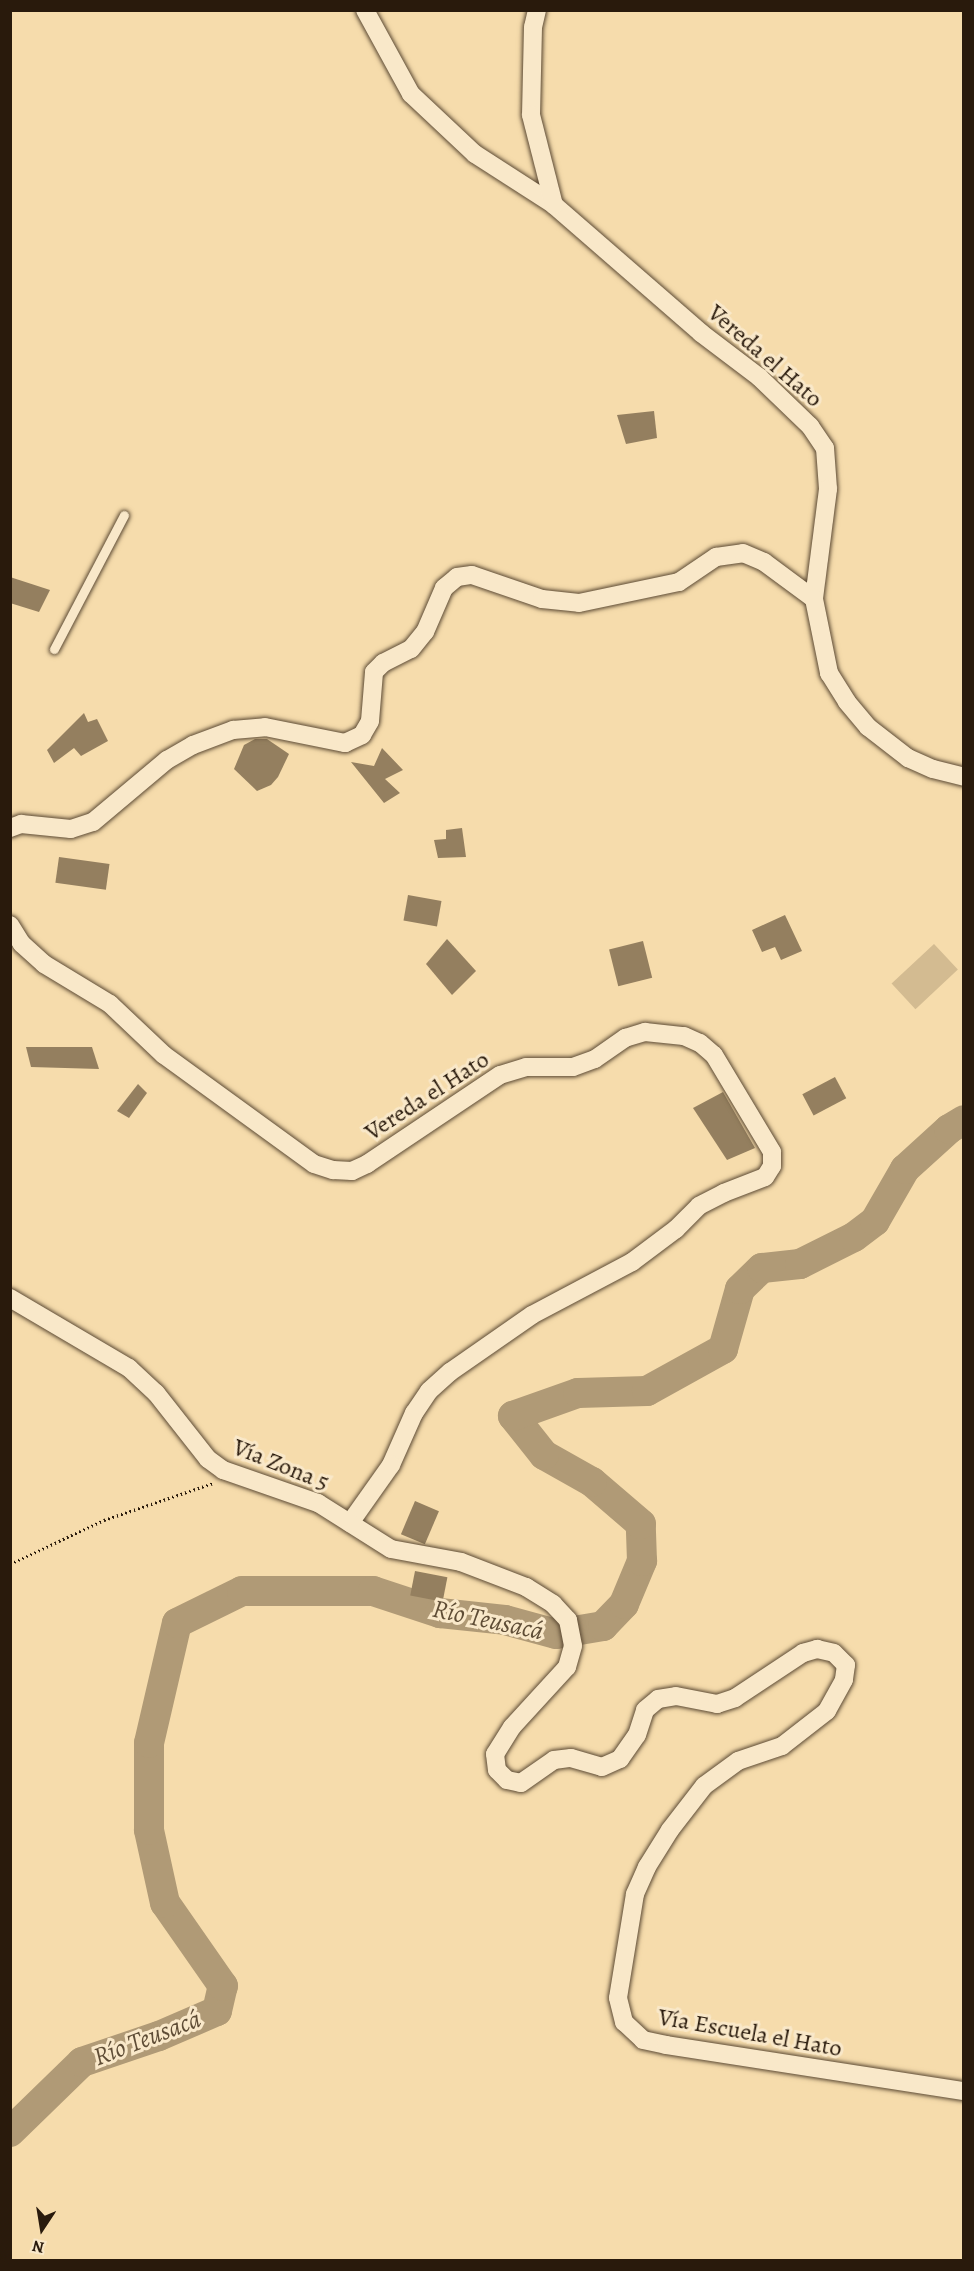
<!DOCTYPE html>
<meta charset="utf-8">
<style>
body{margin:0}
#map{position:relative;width:974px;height:2271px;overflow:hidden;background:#f6dcac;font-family:Alegreya,serif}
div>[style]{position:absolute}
.green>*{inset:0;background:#d3bb91;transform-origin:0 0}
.river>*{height:30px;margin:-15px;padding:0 15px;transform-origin:15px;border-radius:15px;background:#b09a76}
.building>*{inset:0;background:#947f5f;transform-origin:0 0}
.path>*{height:3px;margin-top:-1.5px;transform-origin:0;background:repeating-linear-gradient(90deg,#291a0c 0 1.5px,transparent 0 4.5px)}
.roads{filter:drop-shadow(0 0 2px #5c4a34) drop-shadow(0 0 2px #5c4a34)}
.service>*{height:9px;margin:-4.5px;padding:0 4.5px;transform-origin:4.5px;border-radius:4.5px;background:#f9e8c9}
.minor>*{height:18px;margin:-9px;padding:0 9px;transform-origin:9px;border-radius:9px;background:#f9e8c9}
span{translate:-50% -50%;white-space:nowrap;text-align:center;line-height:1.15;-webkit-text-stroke:6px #f9e8c9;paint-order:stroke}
.street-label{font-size:24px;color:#291a0c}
.water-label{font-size:26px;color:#5f4d36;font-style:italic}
.frame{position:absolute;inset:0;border:12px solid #291a0c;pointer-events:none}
.north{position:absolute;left:12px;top:2199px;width:60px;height:60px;-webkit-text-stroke:4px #f9e8c9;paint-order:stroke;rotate:192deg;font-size:16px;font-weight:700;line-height:24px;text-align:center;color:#291a0c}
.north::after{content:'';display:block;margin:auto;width:21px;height:27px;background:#291a0c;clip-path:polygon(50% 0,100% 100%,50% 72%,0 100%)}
</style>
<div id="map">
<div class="green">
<i style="left:934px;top:944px;width:35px;height:58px;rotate:47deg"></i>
</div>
<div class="river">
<i style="left:10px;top:2132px;width:100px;rotate:-44.2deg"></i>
<i style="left:82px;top:2062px;width:81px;rotate:-18.7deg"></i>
<i style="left:159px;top:2036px;width:63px;rotate:-23.3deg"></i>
<i style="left:217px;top:2011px;width:26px;rotate:-77deg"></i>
<i style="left:223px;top:1986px;width:101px;rotate:-124.9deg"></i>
<i style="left:165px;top:1903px;width:75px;rotate:-102.4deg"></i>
<i style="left:149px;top:1830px;width:87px;rotate:-90deg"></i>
<i style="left:149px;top:1743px;width:123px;rotate:-76.9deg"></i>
<i style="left:177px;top:1623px;width:72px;rotate:-26.2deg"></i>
<i style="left:242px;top:1591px;width:131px"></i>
<i style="left:373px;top:1591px;width:71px;rotate:18.2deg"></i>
<i style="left:440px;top:1613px;width:65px;rotate:6.1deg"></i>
<i style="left:505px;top:1620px;width:53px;rotate:15.4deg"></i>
<i style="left:556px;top:1634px;width:48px;rotate:-9.7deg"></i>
<i style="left:603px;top:1626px;width:30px;rotate:-46deg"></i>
<i style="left:624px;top:1604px;width:47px;rotate:-67.3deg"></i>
<i style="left:642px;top:1561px;width:37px;rotate:-92deg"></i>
<i style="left:641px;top:1524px;width:65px;rotate:-139.4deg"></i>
<i style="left:592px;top:1482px;width:55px;rotate:-150.6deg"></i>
<i style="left:544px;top:1455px;width:50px;rotate:-128.5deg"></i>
<i style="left:513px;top:1416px;width:69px;rotate:-19.5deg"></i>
<i style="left:578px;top:1393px;width:69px;rotate:-1.7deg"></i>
<i style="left:647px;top:1391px;width:87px;rotate:-28.9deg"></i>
<i style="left:723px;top:1349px;width:62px;rotate:-74.2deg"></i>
<i style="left:740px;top:1289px;width:30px;rotate:-44deg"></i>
<i style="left:762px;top:1268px;width:38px;rotate:-6deg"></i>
<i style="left:800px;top:1264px;width:60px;rotate:-26.6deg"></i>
<i style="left:854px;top:1237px;width:26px;rotate:-37deg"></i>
<i style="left:875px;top:1221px;width:60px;rotate:-60deg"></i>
<i style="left:905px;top:1169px;width:59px;rotate:-42.3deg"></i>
<i style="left:949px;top:1129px;width:17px;rotate:-31deg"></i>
</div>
<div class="building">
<i style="clip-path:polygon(654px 411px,657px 438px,626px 444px,617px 415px)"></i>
<i style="clip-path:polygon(10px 577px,50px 590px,39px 612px,10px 603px)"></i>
<i style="clip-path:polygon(84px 713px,88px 722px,97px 719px,108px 741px,81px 756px,74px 748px,54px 763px,47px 750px)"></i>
<i style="clip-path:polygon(255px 739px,267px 739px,289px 754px,278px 777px,271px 785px,257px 791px,234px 769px,244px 745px)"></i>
<i style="clip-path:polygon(382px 748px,403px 770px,385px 779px,400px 793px,384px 803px,351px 762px,374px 766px)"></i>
<i style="clip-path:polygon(462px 828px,466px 857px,438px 858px,434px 840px,446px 839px,446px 830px)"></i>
<i style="left:59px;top:857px;width:51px;height:26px;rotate:8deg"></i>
<i style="left:408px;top:895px;width:34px;height:26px;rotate:10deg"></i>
<i style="clip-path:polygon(785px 915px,802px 951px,781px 960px,775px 947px,762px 952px,752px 930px)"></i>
<i style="clip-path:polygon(447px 939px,476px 971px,452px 995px,426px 964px)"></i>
<i style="left:643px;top:941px;width:38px;height:35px;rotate:76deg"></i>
<i style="clip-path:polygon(26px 1047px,92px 1047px,99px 1069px,31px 1067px)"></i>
<i style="left:835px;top:1077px;width:24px;height:37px;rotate:62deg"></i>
<i style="clip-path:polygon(138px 1084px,147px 1093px,129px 1118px,117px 1111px)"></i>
<i style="clip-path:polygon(723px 1092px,755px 1148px,727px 1160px,693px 1108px)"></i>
<i style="left:415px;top:1501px;width:26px;height:36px;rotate:23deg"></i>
<i style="left:415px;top:1571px;width:33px;height:25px;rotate:11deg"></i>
</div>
<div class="path">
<i style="left:10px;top:1564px;width:104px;rotate:-25.1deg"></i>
<i style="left:104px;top:1520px;width:115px;rotate:-18.7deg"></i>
</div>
<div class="roads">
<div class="service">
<i style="left:54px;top:649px;width:151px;rotate:-62.4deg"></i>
</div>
<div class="minor">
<i style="left:365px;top:10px;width:96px;rotate:61.3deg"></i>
<i style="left:411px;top:94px;width:88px;rotate:43.2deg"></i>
<i style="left:475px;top:154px;width:94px;rotate:32.8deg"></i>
<i style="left:554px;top:205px;width:195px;rotate:41deg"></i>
<i style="left:701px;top:333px;width:73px;rotate:37.2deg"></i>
<i style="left:759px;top:377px;width:71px;rotate:43.9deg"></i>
<i style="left:810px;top:426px;width:27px;rotate:56deg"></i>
<i style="left:825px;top:448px;width:41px;rotate:85.8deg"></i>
<i style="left:828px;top:489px;width:111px;rotate:97.3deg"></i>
<i style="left:537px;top:10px;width:17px;rotate:103deg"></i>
<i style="left:533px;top:27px;width:88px;rotate:91.3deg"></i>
<i style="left:531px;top:115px;width:93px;rotate:75.7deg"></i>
<i style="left:10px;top:828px;width:12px;rotate:-20deg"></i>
<i style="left:21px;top:824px;width:50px;rotate:5.7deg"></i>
<i style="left:71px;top:829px;width:23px;rotate:-18deg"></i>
<i style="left:93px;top:822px;width:97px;rotate:-40deg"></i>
<i style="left:167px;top:760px;width:30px;rotate:-30deg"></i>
<i style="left:193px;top:745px;width:43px;rotate:-20.6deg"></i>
<i style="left:233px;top:730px;width:32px;rotate:-5deg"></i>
<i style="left:265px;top:727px;width:82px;rotate:11.3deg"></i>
<i style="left:345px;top:743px;width:19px;rotate:-25deg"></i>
<i style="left:362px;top:735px;width:16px;rotate:-60deg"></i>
<i style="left:370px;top:721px;width:49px;rotate:-85.3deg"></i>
<i style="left:374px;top:672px;width:13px;rotate:-45deg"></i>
<i style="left:383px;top:663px;width:31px;rotate:-27deg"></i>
<i style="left:411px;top:649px;width:22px;rotate:-51deg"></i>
<i style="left:425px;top:632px;width:48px;rotate:-66.6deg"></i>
<i style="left:444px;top:588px;width:17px;rotate:-40deg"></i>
<i style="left:457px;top:577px;width:15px;rotate:-8deg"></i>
<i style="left:472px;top:575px;width:74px;rotate:18.9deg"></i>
<i style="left:542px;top:599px;width:37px;rotate:6deg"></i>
<i style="left:579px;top:603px;width:102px;rotate:-11.9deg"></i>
<i style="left:679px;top:582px;width:45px;rotate:-34deg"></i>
<i style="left:716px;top:557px;width:27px;rotate:-8deg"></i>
<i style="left:743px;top:553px;width:23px;rotate:23deg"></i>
<i style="left:764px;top:562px;width:62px;rotate:36.5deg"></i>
<i style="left:814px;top:599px;width:76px;rotate:78.5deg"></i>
<i style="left:829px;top:673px;width:34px;rotate:58deg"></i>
<i style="left:847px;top:702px;width:33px;rotate:50deg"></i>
<i style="left:868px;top:727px;width:51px;rotate:37.8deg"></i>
<i style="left:908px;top:758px;width:27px;rotate:24deg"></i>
<i style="left:933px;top:769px;width:32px;rotate:14deg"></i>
<i style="left:10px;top:925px;width:22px;rotate:58deg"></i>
<i style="left:22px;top:944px;width:30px;rotate:42deg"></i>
<i style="left:44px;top:964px;width:77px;rotate:31.2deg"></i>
<i style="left:110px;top:1004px;width:74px;rotate:43.4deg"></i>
<i style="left:164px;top:1055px;width:185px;rotate:36deg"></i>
<i style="left:314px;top:1164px;width:20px;rotate:18deg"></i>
<i style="left:333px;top:1170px;width:19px;rotate:3deg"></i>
<i style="left:352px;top:1171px;width:17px;rotate:-25deg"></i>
<i style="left:367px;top:1164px;width:160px;rotate:-33.8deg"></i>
<i style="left:500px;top:1075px;width:27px;rotate:-17deg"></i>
<i style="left:526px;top:1067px;width:47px"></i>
<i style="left:573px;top:1067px;width:23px;rotate:-20deg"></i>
<i style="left:595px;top:1059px;width:37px;rotate:-35deg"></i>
<i style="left:625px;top:1038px;width:21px;rotate:-17deg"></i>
<i style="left:645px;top:1032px;width:39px;rotate:6deg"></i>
<i style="left:684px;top:1036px;width:17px;rotate:24deg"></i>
<i style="left:700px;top:1043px;width:18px;rotate:41deg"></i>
<i style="left:714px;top:1055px;width:113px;rotate:59.1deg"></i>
<i style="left:772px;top:1152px;width:14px;rotate:90deg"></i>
<i style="left:772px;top:1166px;width:13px;rotate:122deg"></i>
<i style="left:765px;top:1177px;width:44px;rotate:158.7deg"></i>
<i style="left:724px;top:1193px;width:28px;rotate:153deg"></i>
<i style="left:699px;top:1206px;width:33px;rotate:135deg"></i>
<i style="left:676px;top:1229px;width:55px;rotate:143.1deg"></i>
<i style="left:632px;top:1262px;width:113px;rotate:152.1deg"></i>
<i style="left:532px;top:1315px;width:100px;rotate:145.2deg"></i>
<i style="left:450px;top:1372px;width:28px;rotate:138deg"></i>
<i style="left:429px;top:1391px;width:27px;rotate:124deg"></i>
<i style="left:414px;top:1413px;width:57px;rotate:113.9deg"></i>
<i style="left:391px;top:1465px;width:71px;rotate:125.3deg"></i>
<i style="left:10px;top:1298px;width:138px;rotate:30.5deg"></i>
<i style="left:129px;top:1368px;width:37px;rotate:43deg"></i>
<i style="left:156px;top:1393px;width:84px;rotate:51.8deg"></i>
<i style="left:208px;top:1459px;width:19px;rotate:36deg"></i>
<i style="left:223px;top:1470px;width:101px;rotate:19.2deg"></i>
<i style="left:318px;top:1503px;width:86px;rotate:32.2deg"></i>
<i style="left:391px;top:1549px;width:71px;rotate:10.5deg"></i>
<i style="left:461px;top:1562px;width:70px;rotate:21deg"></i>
<i style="left:526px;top:1587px;width:32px;rotate:32deg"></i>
<i style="left:553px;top:1604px;width:22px;rotate:47deg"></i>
<i style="left:568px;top:1620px;width:26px;rotate:79deg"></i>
<i style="left:573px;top:1646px;width:22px;rotate:106deg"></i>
<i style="left:567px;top:1667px;width:81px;rotate:132.5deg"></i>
<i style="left:512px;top:1727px;width:32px;rotate:122deg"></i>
<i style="left:495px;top:1754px;width:16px;rotate:83deg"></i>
<i style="left:497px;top:1770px;width:14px;rotate:45deg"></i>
<i style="left:507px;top:1780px;width:14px;rotate:12deg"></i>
<i style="left:521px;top:1783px;width:40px;rotate:-34.9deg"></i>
<i style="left:554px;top:1760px;width:17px;rotate:-7deg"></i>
<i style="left:571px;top:1758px;width:32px;rotate:16deg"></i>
<i style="left:602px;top:1767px;width:20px;rotate:-24deg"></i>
<i style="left:620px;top:1759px;width:29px;rotate:-55deg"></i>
<i style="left:637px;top:1735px;width:26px;rotate:-72deg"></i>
<i style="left:645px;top:1710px;width:17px;rotate:-40deg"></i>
<i style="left:658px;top:1699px;width:18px;rotate:-9deg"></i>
<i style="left:676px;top:1696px;width:42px;rotate:11deg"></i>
<i style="left:717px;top:1704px;width:19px;rotate:-18deg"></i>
<i style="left:735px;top:1698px;width:82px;rotate:-33.5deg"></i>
<i style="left:803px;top:1653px;width:15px;rotate:-16deg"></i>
<i style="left:817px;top:1649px;width:17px;rotate:13deg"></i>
<i style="left:834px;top:1653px;width:17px;rotate:45deg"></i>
<i style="left:846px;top:1665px;width:15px;rotate:98deg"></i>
<i style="left:844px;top:1680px;width:35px;rotate:119deg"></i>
<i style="left:827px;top:1711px;width:57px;rotate:142.1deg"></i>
<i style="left:782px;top:1746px;width:46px;rotate:161.2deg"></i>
<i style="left:738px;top:1761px;width:42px;rotate:143.7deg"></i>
<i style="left:704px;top:1786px;width:56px;rotate:127.7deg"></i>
<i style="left:670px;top:1830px;width:44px;rotate:121.9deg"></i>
<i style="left:647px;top:1867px;width:30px;rotate:114deg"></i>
<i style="left:635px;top:1894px;width:105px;rotate:99.3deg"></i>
<i style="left:618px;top:1998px;width:25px;rotate:76deg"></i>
<i style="left:624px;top:2022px;width:26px;rotate:43deg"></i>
<i style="left:643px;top:2040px;width:24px;rotate:12deg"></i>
<i style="left:666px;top:2045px;width:302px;rotate:8.8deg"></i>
</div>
</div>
<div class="street-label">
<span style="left:765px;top:356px;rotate:41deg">Vereda el Hato</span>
<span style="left:427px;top:1096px;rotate:-33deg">Vereda el Hato</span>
<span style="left:281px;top:1465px;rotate:22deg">Vía Zona 5</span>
<span style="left:750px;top:2033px;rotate:10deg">Vía Escuela el Hato</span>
</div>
<div class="water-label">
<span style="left:488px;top:1620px;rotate:12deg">Río Teusacá</span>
<span style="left:147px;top:2038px;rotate:-21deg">Río Teusacá</span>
</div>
<div class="frame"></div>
<div class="north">N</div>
</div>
